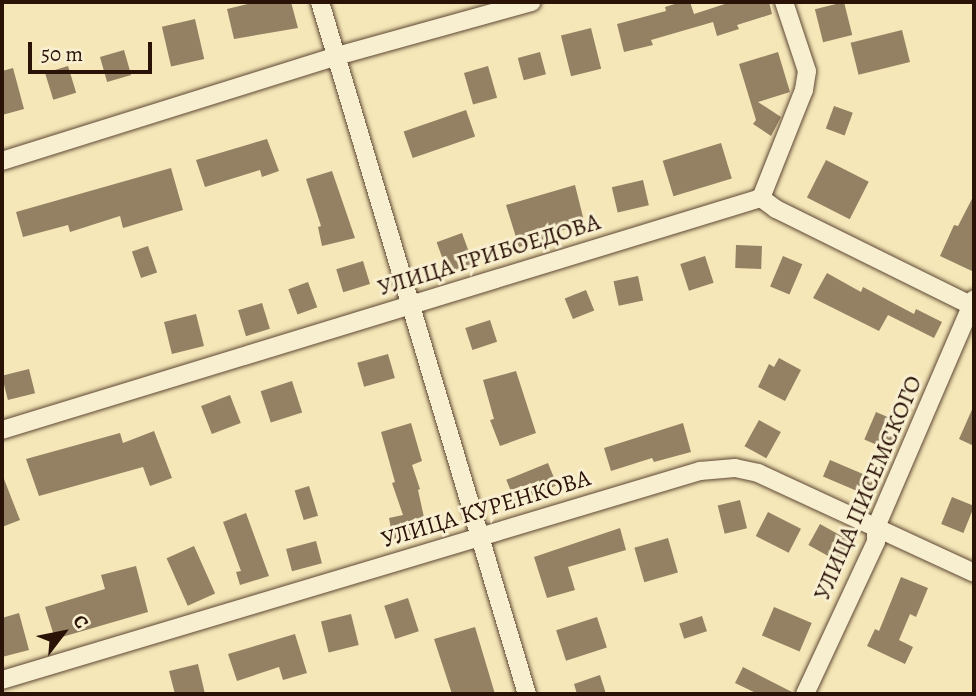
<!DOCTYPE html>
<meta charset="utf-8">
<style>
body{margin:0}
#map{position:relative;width:976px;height:696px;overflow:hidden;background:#f5e7b8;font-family:Alegreya,serif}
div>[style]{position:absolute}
.building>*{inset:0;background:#948163;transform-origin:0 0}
.roads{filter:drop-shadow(0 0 2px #5e4733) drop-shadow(0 0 2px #5e4733)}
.minor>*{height:18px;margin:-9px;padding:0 9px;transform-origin:9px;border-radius:9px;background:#f8efd1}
span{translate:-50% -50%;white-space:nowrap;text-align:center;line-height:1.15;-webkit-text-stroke:6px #f8efd1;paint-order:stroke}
.street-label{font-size:24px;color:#2b1207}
.frame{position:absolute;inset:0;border:4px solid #2b1207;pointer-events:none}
.north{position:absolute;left:28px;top:598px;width:70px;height:70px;-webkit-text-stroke:5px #f8efd1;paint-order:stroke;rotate:58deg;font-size:19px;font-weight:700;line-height:28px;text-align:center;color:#2b1207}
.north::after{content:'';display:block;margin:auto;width:24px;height:32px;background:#2b1207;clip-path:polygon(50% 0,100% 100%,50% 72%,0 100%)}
.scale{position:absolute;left:28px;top:42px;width:124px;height:32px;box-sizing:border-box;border:4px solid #2b1207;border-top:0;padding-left:9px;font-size:21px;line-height:24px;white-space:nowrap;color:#2b1207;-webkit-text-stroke:5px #f8efd1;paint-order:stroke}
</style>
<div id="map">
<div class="building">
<i style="clip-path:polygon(256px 2px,291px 2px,298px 28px,234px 39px,227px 9px)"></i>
<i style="clip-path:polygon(681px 2px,690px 2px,694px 14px,731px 2px,769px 2px,772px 14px,737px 25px,739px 29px,717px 36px,713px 22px,651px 40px,653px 45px,624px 52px,617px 24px,666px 11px,665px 7px)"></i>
<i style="left:844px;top:2px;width:34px;height:30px;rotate:76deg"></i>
<i style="left:195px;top:19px;width:41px;height:34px;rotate:77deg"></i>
<i style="left:591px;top:28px;width:42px;height:31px;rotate:76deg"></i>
<i style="left:902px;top:30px;width:33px;height:53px;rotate:76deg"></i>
<i style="left:124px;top:50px;width:26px;height:25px;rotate:74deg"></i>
<i style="left:540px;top:52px;width:23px;height:23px;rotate:75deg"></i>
<i style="clip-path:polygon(778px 52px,790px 92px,758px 102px,781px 117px,771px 136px,753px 124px,756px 120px,739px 64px)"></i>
<i style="left:68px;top:66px;width:28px;height:24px;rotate:73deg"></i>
<i style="left:488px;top:66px;width:33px;height:25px;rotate:74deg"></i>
<i style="clip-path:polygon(13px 68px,24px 109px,2px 115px,2px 71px)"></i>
<i style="left:834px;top:106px;width:20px;height:24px;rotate:20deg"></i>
<i style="left:466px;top:110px;width:28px;height:66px;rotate:71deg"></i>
<i style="clip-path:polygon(267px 139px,279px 171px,262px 177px,260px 170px,205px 187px,196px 160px)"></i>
<i style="left:721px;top:143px;width:37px;height:61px;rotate:73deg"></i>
<i style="left:826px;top:160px;width:48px;height:42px;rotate:27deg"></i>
<i style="clip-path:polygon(171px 168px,183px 210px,123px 228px,120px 216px,70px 232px,68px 225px,23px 237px,16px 212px)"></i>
<i style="clip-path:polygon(332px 171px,355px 238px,322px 246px,318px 227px,321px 226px,306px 179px)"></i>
<i style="left:643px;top:180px;width:26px;height:32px;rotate:77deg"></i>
<i style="clip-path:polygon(575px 185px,585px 225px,546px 234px,547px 239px,519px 247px,506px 205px)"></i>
<i style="clip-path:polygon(974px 195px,974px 272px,940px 256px,954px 225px,958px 226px)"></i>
<i style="left:462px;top:233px;width:33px;height:27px;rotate:70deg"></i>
<i style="left:736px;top:245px;width:26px;height:23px;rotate:2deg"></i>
<i style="left:148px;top:246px;width:28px;height:17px;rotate:71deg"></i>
<i style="left:705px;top:256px;width:28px;height:26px;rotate:72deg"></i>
<i style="left:783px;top:256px;width:21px;height:33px;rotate:23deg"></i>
<i style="left:363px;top:261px;width:24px;height:28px;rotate:73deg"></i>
<i style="clip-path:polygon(827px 273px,861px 292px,863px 287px,914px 314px,916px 309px,942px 322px,934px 338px,888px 315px,879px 331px,813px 298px)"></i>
<i style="left:638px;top:276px;width:25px;height:25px;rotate:78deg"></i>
<i style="left:308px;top:282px;width:27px;height:21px;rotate:70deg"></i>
<i style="left:586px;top:290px;width:22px;height:23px;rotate:68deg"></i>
<i style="left:262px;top:303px;width:27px;height:25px;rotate:73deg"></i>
<i style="left:196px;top:314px;width:33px;height:33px;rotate:76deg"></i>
<i style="left:490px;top:320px;width:23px;height:26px;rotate:72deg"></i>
<i style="left:388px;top:354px;width:25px;height:32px;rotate:74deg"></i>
<i style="clip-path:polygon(779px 358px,801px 370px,785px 401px,758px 387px,769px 364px,774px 367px)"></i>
<i style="left:29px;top:369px;width:25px;height:28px;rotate:76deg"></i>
<i style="clip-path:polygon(516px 371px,536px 433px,500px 446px,490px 420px,494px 419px,483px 380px)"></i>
<i style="left:292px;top:381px;width:33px;height:33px;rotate:72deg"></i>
<i style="left:230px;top:395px;width:30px;height:31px;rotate:69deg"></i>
<i style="clip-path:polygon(974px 405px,974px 446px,959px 439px)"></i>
<i style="left:876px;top:412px;width:26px;height:30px;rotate:23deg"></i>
<i style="left:759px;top:420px;width:25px;height:30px;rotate:29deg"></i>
<i style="clip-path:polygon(411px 423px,422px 461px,412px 465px,420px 489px,418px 490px,427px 531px,393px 539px,389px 518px,403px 515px,392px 483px,395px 482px,381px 432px)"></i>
<i style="clip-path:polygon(683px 423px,691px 452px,654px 462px,652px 458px,611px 471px,604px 448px)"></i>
<i style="clip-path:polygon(154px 431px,172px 478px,150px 486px,143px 467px,39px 496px,26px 459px,120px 433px,123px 443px)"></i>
<i style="left:830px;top:460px;width:48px;height:18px;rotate:23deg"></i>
<i style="left:548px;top:463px;width:24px;height:45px;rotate:68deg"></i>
<i style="clip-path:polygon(2px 474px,20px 520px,2px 527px)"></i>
<i style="left:309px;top:486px;width:31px;height:15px;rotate:73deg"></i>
<i style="left:952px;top:497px;width:24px;height:29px;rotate:22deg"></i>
<i style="left:740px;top:500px;width:29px;height:23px;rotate:76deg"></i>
<i style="left:768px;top:512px;width:37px;height:27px;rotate:27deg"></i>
<i style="clip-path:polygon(246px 513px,269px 576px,240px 585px,236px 572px,241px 571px,223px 522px)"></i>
<i style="left:820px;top:524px;width:37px;height:24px;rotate:29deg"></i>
<i style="clip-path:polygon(620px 528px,626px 550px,568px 567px,575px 590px,547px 598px,534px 557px)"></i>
<i style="left:668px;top:538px;width:36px;height:35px;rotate:74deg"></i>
<i style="left:316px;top:541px;width:23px;height:31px;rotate:75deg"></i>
<i style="left:194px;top:546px;width:52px;height:30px;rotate:66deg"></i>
<i style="clip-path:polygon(136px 566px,148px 612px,55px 639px,45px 607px,105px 589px,101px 575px)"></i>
<i style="clip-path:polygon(901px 577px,928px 588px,916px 617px,910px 614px,899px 640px,913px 647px,905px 664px,867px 646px,875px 629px,879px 631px)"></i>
<i style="left:408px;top:598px;width:35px;height:25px;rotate:72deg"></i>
<i style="left:774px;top:607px;width:41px;height:31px;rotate:23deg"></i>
<i style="clip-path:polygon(19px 613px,29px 650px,2px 657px,2px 618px)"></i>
<i style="left:351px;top:614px;width:32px;height:31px;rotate:76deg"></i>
<i style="left:702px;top:616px;width:16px;height:24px;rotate:72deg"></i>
<i style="left:597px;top:617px;width:32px;height:43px;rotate:72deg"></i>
<i style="clip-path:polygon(475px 627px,495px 694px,452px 694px,434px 639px)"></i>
<i style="clip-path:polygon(295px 634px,307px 673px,283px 680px,279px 667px,237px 681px,228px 654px)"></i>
<i style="clip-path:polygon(198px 664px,205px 694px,175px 694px,169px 671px)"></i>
<i style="clip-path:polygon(743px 667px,794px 693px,794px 694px,758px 694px,735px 683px)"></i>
<i style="clip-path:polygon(600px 675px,606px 694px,577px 694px,574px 684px)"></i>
</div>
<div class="roads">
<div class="minor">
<i style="left:320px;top:2px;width:722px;rotate:73.35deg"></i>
<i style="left:2px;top:161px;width:351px;rotate:-17.4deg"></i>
<i style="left:337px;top:56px;width:202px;rotate:-15.5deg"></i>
<i style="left:761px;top:198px;width:116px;rotate:-68.3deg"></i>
<i style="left:804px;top:90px;width:19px;rotate:-81deg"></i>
<i style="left:807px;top:71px;width:73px;rotate:-108.4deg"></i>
<i style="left:2px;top:430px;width:794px;rotate:-17deg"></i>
<i style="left:761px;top:198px;width:19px;rotate:36deg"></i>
<i style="left:776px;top:209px;width:221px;rotate:26.3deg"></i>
<i style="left:2px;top:680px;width:729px;rotate:-16.67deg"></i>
<i style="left:700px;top:471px;width:35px;rotate:-5deg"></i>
<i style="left:735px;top:468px;width:24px;rotate:12deg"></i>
<i style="left:758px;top:473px;width:238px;rotate:24.8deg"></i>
<i style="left:805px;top:694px;width:168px;rotate:-65deg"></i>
<i style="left:876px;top:542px;width:15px;rotate:-90deg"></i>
<i style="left:876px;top:527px;width:248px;rotate:-66.7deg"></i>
</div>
</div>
<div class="street-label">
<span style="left:489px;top:255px;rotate:-17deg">УЛИЦА ГРИБОЕДОВА</span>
<span style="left:868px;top:488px;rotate:-67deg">УЛИЦА ПИСЕМСКОГО</span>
<span style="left:486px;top:509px;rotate:-17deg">УЛИЦА КУРЕНКОВА</span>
</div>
<div class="frame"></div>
<div class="north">С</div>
<div class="scale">50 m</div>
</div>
